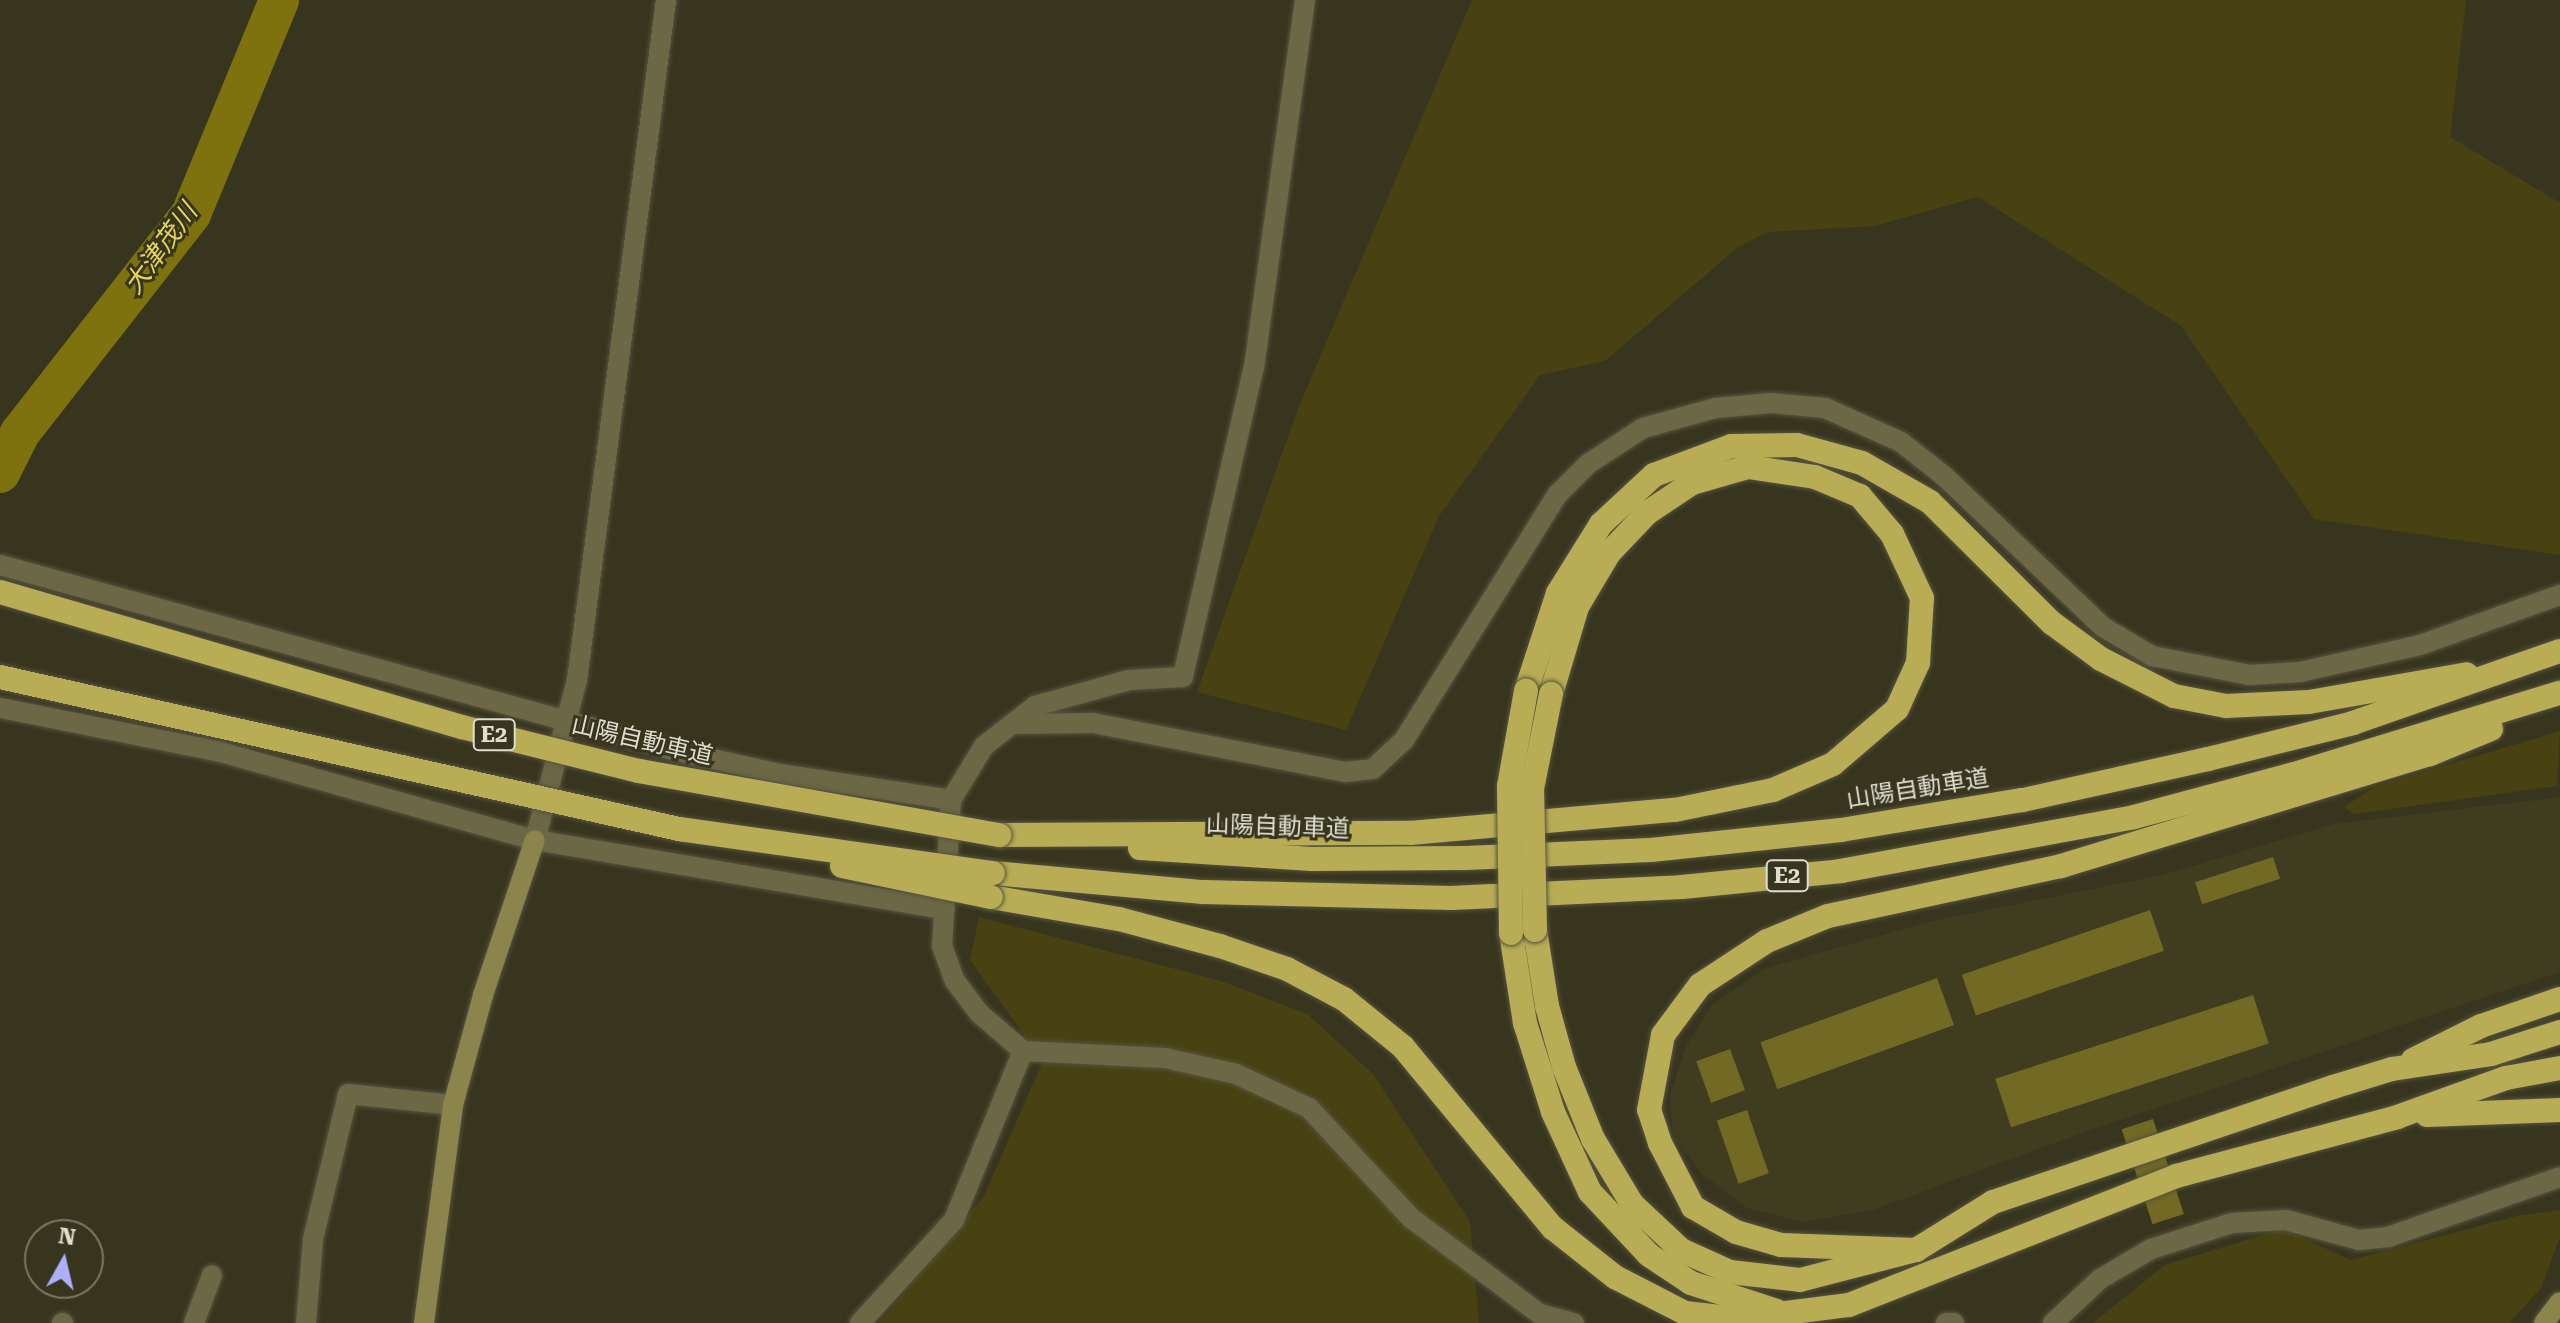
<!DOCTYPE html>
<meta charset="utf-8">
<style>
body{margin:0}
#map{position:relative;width:2560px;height:1323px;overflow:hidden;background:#38351f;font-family:"Roboto Serif","Noto Sans JP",serif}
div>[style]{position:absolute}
.built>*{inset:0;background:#3f3c1f}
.green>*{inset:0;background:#484212}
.river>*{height:40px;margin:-20px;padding:0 20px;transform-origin:20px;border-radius:20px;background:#7e720f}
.building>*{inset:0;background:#726925;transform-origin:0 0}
.roads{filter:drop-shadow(0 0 2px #56533f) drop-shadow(0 0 2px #56533f)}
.street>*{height:20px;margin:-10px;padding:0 10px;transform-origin:10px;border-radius:10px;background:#6c6846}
.secondary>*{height:20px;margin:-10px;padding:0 10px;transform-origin:10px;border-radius:10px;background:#8b844d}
.highway>*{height:24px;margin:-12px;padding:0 12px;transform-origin:12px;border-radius:12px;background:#b8ad55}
.bridges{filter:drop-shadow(0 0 2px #56533f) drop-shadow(0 0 2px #56533f)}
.highway-bridge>*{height:24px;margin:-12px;padding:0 12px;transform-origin:12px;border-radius:12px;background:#b8ad55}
span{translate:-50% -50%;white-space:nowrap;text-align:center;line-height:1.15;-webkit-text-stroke:6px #38351f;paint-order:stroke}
.shield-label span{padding:2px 6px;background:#38351f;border:2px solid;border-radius:6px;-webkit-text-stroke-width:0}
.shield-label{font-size:22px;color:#deddd0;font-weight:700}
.street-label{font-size:24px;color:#deddd0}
.water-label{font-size:26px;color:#e4d45d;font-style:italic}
.north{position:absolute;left:24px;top:1219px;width:80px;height:80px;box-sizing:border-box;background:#38351f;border:2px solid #7a7866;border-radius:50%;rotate:8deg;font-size:22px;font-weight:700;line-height:32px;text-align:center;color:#deddd0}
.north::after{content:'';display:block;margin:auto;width:28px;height:36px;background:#acaffb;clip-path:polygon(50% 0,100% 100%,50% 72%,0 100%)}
</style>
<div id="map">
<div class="built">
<i style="clip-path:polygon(2560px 797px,2560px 972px,2079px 1134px,1873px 1210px,1804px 1222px,1747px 1208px,1702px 1174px,1673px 1137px,1670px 1094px,1686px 1047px,1712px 1005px,1766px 968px,1932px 921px,2162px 875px,2334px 824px)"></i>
</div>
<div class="green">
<i style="clip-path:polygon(1472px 0,2466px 0,2450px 137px,2560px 203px,2560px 555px,2314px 519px,2181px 326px,1978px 197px,1874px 226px,1767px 232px,1737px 248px,1605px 361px,1540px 375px,1439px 516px,1346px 730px,1197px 692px,1299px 406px)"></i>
<i style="clip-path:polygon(2560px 731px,2557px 786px,2354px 814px,2344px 807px,2376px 786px)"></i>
<i style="clip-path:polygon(979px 917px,1221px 981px,1307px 1014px,1373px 1074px,1470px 1222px,1479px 1323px,879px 1323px,984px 1196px,1043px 1061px,970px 960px)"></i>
<i style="clip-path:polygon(2560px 1210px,2560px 1237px,2541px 1288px,2509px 1323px,2093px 1323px,2165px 1265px,2283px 1229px,2351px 1260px,2517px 1216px)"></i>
</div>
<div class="river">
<i style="left:0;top:473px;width:45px;rotate:-63.4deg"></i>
<i style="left:20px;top:433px;width:278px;rotate:-52deg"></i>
<i style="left:191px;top:214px;width:231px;rotate:-67.6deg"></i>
</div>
<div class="building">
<i style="left:2273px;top:857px;width:23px;height:82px;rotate:72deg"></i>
<i style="left:2150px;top:910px;width:43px;height:199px;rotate:71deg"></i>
<i style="left:1937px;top:978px;width:50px;height:188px;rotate:70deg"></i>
<i style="left:2253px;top:995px;width:51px;height:271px;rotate:72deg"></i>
<i style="left:1730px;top:1049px;width:44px;height:36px;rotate:70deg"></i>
<i style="left:1747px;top:1110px;width:67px;height:32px;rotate:71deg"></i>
<i style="left:2153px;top:1119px;width:100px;height:33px;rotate:72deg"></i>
</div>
<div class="roads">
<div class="street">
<i style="left:1305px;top:0;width:370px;rotate:97.9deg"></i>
<i style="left:1254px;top:366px;width:319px;rotate:102.9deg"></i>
<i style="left:1183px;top:677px;width:54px;rotate:176.8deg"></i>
<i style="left:1129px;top:680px;width:98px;rotate:164.5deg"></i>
<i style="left:1035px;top:706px;width:65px;rotate:141.9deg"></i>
<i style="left:984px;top:746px;width:63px;rotate:121.4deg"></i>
<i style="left:951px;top:800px;width:146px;rotate:93.5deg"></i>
<i style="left:942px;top:946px;width:37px;rotate:70deg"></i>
<i style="left:955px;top:981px;width:40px;rotate:53deg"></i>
<i style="left:979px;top:1013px;width:58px;rotate:40.8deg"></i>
<i style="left:1023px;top:1051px;width:142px;rotate:2.8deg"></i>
<i style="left:1165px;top:1058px;width:73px;rotate:12.7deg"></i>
<i style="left:1236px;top:1074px;width:81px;rotate:25deg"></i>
<i style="left:1309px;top:1108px;width:150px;rotate:47.2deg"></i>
<i style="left:1411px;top:1218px;width:161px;rotate:36.7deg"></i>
<i style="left:1540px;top:1314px;width:35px;rotate:15deg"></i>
<i style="left:0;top:565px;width:697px;rotate:15.39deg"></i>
<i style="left:672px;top:750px;width:111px;rotate:12.5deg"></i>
<i style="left:780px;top:774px;width:173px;rotate:8.6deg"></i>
<i style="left:1px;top:708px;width:224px;rotate:11.3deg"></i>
<i style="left:221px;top:752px;width:326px;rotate:15.7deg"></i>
<i style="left:535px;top:840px;width:415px;rotate:9.6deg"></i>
<i style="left:1012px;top:724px;width:81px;rotate:-0.7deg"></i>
<i style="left:1093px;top:723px;width:257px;rotate:11deg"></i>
<i style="left:1345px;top:772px;width:28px;rotate:-6deg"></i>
<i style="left:1373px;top:769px;width:42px;rotate:-43.1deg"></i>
<i style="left:1404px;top:740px;width:289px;rotate:-58deg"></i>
<i style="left:1557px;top:495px;width:44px;rotate:-45deg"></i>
<i style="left:1588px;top:464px;width:66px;rotate:-33.2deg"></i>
<i style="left:1643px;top:428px;width:76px;rotate:-15.3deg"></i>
<i style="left:1716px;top:408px;width:55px;rotate:-5.2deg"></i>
<i style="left:1771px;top:403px;width:54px;rotate:5.3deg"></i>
<i style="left:1825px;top:408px;width:83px;rotate:24.1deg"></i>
<i style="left:1901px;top:442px;width:55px;rotate:38.3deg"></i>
<i style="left:1944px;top:476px;width:219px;rotate:43.5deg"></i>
<i style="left:2103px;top:627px;width:57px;rotate:30.6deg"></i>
<i style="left:2152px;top:656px;width:100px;rotate:11deg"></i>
<i style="left:2250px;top:675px;width:50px;rotate:-3.4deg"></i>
<i style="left:2300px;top:672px;width:123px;rotate:-12.7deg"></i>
<i style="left:2420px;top:645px;width:149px;rotate:-19.7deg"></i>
<i style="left:535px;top:840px;width:165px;rotate:-75.3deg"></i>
<i style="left:577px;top:680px;width:686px;rotate:-82.54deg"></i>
<i style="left:62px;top:1323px;width:1px"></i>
<i style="left:194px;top:1323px;width:51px;rotate:-69.4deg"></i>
<i style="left:306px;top:1323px;width:84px;rotate:-85.2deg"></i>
<i style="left:313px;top:1239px;width:149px;rotate:-76.4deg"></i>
<i style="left:348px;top:1094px;width:106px;rotate:6deg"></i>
<i style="left:860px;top:1323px;width:139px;rotate:-47.6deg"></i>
<i style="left:954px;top:1220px;width:183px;rotate:-67.8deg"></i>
<i style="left:1946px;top:1323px;width:8px"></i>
<i style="left:2053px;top:1323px;width:64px;rotate:-43.1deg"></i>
<i style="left:2100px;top:1279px;width:59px;rotate:-30.5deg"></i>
<i style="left:2151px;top:1249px;width:85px;rotate:-17.8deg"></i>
<i style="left:2232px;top:1223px;width:54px;rotate:-3.2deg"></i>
<i style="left:2286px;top:1220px;width:76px;rotate:15.3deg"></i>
<i style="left:2359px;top:1240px;width:29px;rotate:-6deg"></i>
<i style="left:2388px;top:1237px;width:182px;rotate:-19.2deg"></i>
</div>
<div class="secondary">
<i style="left:424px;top:1323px;width:220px;rotate:-82.4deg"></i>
<i style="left:453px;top:1105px;width:114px;rotate:-74.7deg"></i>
<i style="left:483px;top:995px;width:163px;rotate:-71.5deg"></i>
<i style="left:2544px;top:1323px;width:26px;rotate:-53deg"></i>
</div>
<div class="highway">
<i style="left:1526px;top:691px;width:103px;rotate:-71.9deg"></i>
<i style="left:1558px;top:593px;width:81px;rotate:-58.1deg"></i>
<i style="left:1601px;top:524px;width:72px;rotate:-42.8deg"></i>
<i style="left:1654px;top:475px;width:82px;rotate:-20.6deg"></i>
<i style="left:1731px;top:446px;width:66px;rotate:-0.9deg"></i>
<i style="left:1797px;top:445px;width:67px;rotate:15.5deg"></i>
<i style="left:1862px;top:463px;width:78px;rotate:29.8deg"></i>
<i style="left:1930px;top:502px;width:172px;rotate:44.8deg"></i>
<i style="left:2052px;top:623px;width:61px;rotate:36.3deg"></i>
<i style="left:2101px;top:659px;width:82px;rotate:26.9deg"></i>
<i style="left:2174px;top:696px;width:53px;rotate:10.9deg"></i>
<i style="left:2226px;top:706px;width:83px;rotate:-2.8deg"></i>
<i style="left:2309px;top:702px;width:160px;rotate:-10deg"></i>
<i style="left:999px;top:835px;width:411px;rotate:-0.3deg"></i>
<i style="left:1410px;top:833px;width:266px;rotate:-5deg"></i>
<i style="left:1675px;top:810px;width:100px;rotate:-11.5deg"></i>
<i style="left:1773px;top:790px;width:65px;rotate:-23.4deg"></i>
<i style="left:1833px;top:764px;width:84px;rotate:-40.7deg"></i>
<i style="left:1897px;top:709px;width:51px;rotate:-65.5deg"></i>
<i style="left:1918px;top:663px;width:65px;rotate:-86.5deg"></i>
<i style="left:1922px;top:598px;width:71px;rotate:-115.1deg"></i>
<i style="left:1892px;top:534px;width:50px;rotate:-130.1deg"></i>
<i style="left:1860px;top:496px;width:49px;rotate:-157.1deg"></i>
<i style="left:1815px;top:477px;width:68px;rotate:-171.5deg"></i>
<i style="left:1748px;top:467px;width:58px;rotate:164.1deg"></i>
<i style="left:1692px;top:483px;width:54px;rotate:146.3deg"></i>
<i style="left:1647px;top:513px;width:55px;rotate:133.5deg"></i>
<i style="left:1609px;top:553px;width:63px;rotate:120.7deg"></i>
<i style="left:1577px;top:607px;width:91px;rotate:106.6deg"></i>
<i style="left:1140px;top:848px;width:172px;rotate:3.7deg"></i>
<i style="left:1312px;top:859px;width:154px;rotate:-0.4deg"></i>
<i style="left:1466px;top:858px;width:185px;rotate:-2.5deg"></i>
<i style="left:1651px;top:850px;width:191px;rotate:-6deg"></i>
<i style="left:1841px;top:830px;width:184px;rotate:-9.4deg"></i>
<i style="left:2023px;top:800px;width:189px;rotate:-12.5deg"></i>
<i style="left:2208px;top:759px;width:149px;rotate:-13.9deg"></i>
<i style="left:2353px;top:723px;width:219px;rotate:-19.2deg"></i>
<i style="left:993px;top:873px;width:211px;rotate:5.2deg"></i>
<i style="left:1203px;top:892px;width:248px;rotate:1.4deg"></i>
<i style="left:1451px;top:898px;width:231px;rotate:-2.7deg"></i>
<i style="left:1682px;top:887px;width:160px;rotate:-5.7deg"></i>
<i style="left:1841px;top:871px;width:298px;rotate:-10.4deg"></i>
<i style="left:2134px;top:817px;width:163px;rotate:-15deg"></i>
<i style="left:2291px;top:775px;width:281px;rotate:-17deg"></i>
<i style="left:991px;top:897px;width:130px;rotate:9.8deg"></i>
<i style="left:1119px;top:919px;width:105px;rotate:15deg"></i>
<i style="left:1220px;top:946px;width:71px;rotate:18.9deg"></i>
<i style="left:1287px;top:969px;width:64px;rotate:27.8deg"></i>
<i style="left:1344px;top:999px;width:76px;rotate:39.1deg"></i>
<i style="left:1403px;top:1047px;width:235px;rotate:50.4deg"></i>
<i style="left:1553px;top:1228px;width:79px;rotate:38.3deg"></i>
<i style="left:1615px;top:1277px;width:79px;rotate:27.2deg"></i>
<i style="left:1685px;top:1313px;width:54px;rotate:6.3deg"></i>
<i style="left:1739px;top:1319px;width:111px;rotate:-7.3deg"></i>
<i style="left:1849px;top:1305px;width:352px;rotate:-21.5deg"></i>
<i style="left:2176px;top:1176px;width:229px;rotate:-14.9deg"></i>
<i style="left:2397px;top:1117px;width:116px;rotate:-19.7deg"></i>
<i style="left:2506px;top:1078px;width:55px;rotate:-10.5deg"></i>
<i style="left:1535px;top:930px;width:77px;rotate:81deg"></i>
<i style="left:1547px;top:1006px;width:63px;rotate:74.4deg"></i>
<i style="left:1564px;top:1067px;width:78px;rotate:68.1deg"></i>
<i style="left:1593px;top:1139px;width:76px;rotate:59deg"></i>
<i style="left:1632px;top:1204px;width:67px;rotate:43.2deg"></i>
<i style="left:1681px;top:1250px;width:54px;rotate:24.2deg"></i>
<i style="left:1730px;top:1272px;width:70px;rotate:6.5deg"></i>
<i style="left:1800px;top:1280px;width:120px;rotate:-14.5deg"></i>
<i style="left:1916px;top:1250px;width:91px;rotate:-31.9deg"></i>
<i style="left:1993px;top:1202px;width:359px;rotate:-18.7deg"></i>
<i style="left:2333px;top:1087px;width:62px;rotate:-17deg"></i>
<i style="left:2392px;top:1069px;width:100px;rotate:-8.6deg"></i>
<i style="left:2491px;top:1054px;width:72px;rotate:-17.7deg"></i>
<i style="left:1511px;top:933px;width:91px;rotate:81.2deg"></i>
<i style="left:1525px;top:1023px;width:93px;rotate:72.5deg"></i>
<i style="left:1553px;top:1112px;width:88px;rotate:65.2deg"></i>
<i style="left:1590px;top:1192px;width:86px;rotate:46.9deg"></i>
<i style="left:1649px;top:1255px;width:50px;rotate:33.7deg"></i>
<i style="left:1691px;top:1283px;width:90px;rotate:18deg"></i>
<i style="left:2413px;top:1060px;width:76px;rotate:-26.6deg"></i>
<i style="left:2481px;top:1026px;width:83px;rotate:-18.9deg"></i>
<i style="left:2427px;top:1115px;width:133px;rotate:-2.2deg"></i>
<i style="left:1916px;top:1250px;width:135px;rotate:-177.9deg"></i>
<i style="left:1781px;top:1245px;width:47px;rotate:-163.9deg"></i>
<i style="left:1736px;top:1232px;width:50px;rotate:-149.8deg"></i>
<i style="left:1693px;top:1207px;width:72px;rotate:-117.3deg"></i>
<i style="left:1660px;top:1143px;width:35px;rotate:-108deg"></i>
<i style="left:1649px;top:1110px;width:76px;rotate:-79.4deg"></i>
<i style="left:1663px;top:1035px;width:62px;rotate:-53.5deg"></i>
<i style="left:1700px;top:985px;width:80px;rotate:-33.3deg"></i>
<i style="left:1767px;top:941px;width:66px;rotate:-22.3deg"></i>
<i style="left:1828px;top:916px;width:238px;rotate:-12.1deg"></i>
<i style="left:2061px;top:866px;width:386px;rotate:-16.9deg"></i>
<i style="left:2430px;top:754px;width:66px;rotate:-22.3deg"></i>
</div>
</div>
<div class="bridges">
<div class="highway-bridge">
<i style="left:0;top:592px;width:481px;rotate:16.3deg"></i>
<i style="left:462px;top:727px;width:182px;rotate:14deg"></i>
<i style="left:639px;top:771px;width:366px;rotate:10.1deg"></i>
<i style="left:0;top:677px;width:696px;rotate:12.62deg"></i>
<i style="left:679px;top:829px;width:317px;rotate:8deg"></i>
<i style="left:842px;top:866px;width:152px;rotate:11.8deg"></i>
<i style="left:1535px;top:930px;width:141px;rotate:-91.2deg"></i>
<i style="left:1532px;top:789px;width:97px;rotate:-78.7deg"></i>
<i style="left:1511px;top:933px;width:147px;rotate:-90.8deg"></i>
<i style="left:1509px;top:786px;width:97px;rotate:-79.9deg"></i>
</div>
</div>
<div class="shield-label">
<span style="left:494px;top:735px">E2</span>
<span style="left:1787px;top:876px">E2</span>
</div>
<div class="street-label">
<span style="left:642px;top:741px;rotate:13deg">山陽自動車道</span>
<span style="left:1918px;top:789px;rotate:-9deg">山陽自動車道</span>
<span style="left:1278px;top:827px;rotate:2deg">山陽自動車道</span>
</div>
<div class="water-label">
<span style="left:161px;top:249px;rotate:-54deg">大津茂川</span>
</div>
<div class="north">N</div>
</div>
